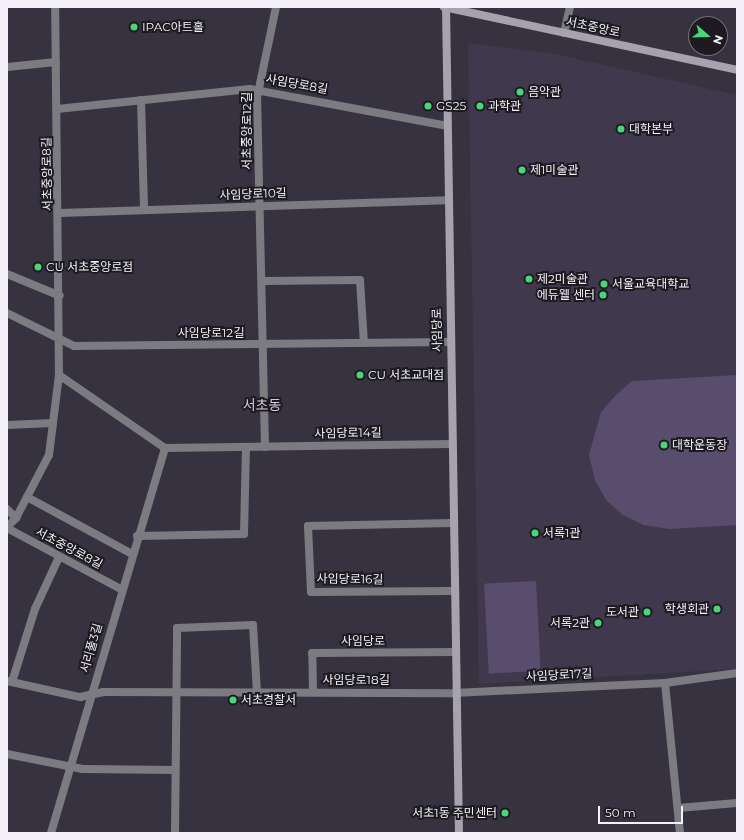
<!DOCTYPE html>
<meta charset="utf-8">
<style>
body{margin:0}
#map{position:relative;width:744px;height:840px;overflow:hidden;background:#373240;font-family:Montserrat,"Noto Sans KR",sans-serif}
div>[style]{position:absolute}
.built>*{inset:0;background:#40394d}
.green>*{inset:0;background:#594d6d;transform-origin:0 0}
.minor>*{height:8px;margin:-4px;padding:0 4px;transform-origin:4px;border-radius:4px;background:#7d7b82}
.secondary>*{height:8px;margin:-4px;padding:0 4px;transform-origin:4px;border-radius:4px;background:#a6a2ae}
.dots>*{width:11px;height:11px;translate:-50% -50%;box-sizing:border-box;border:2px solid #1d1b21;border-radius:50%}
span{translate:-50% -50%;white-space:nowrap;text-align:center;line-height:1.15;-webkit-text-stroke:4px #1d1b21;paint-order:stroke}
.poi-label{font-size:12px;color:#f3f0f9}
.left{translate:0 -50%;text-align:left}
.right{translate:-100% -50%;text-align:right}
.street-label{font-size:12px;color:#f3f0f9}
.quarter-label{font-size:14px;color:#d1cbdd}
.frame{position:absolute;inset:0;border:8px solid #f3f0f9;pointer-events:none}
.north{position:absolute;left:688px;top:16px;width:40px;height:40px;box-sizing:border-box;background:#1d1b21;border:1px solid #737077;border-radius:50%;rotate:110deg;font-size:11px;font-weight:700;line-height:16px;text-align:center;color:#f3f0f9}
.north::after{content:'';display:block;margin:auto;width:14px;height:18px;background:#47d779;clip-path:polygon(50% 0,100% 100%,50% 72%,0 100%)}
.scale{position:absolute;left:598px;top:806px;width:85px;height:18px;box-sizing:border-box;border:2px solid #f3f0f9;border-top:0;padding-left:5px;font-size:12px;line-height:14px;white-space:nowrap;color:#f3f0f9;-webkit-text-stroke:3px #1d1b21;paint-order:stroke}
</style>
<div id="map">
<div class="built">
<i style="clip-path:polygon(468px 43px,555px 54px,737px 95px,737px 669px,479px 684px)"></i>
</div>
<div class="green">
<i style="clip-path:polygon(737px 375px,737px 525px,669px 529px,644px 525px,623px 515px,606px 500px,595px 480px,589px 455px,601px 412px,615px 396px,632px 381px)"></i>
<i style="left:536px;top:581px;width:90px;height:52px;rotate:87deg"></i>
</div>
<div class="minor">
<i style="left:564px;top:33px;width:27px;rotate:-77deg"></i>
<i style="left:7px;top:67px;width:49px;rotate:-5.8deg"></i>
<i style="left:141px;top:100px;width:110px;rotate:88.4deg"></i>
<i style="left:57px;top:109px;width:194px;rotate:-5.9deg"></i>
<i style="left:250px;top:89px;width:200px;rotate:10.6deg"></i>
<i style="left:60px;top:213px;width:387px;rotate:-1.9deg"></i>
<i style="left:7px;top:274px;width:57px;rotate:22.5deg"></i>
<i style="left:262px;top:281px;width:98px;rotate:-0.6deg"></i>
<i style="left:360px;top:280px;width:63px;rotate:86.4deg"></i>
<i style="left:7px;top:313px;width:75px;rotate:26.2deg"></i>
<i style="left:74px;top:346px;width:375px;rotate:-0.6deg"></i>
<i style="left:59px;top:375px;width:129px;rotate:34.6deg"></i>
<i style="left:7px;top:425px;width:46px;rotate:-2.5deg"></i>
<i style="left:265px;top:447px;width:349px;rotate:-91.3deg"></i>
<i style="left:257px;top:98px;width:93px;rotate:-78.2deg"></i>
<i style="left:165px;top:448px;width:286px;rotate:-0.8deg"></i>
<i style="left:27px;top:497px;width:119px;rotate:28.5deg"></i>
<i style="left:7px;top:509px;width:13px;rotate:45deg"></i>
<i style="left:452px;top:523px;width:144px;rotate:178.8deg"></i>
<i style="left:308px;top:526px;width:66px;rotate:87.4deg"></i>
<i style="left:311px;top:592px;width:142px;rotate:-0.4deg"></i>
<i style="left:7px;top:527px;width:13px;rotate:-45deg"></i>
<i style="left:16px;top:518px;width:71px;rotate:-62.4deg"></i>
<i style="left:49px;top:455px;width:81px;rotate:-82.9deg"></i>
<i style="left:59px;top:375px;width:368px;rotate:-90.6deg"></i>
<i style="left:7px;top:528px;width:129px;rotate:28.2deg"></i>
<i style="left:137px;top:536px;width:107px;rotate:-1.1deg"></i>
<i style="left:244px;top:534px;width:87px;rotate:-88.7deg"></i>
<i style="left:7px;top:681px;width:75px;rotate:12.4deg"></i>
<i style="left:80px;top:697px;width:24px;rotate:-12deg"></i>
<i style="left:103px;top:692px;width:351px;rotate:0.2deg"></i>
<i style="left:454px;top:693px;width:211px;rotate:-2.7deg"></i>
<i style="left:665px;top:683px;width:73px;rotate:-7.9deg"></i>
<i style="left:12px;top:682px;width:77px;rotate:-72.5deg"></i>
<i style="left:35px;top:609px;width:57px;rotate:-65.2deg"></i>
<i style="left:665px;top:683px;width:151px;rotate:84.3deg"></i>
<i style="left:313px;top:692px;width:39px;rotate:-91deg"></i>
<i style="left:312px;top:653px;width:142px;rotate:-0.4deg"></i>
<i style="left:7px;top:754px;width:77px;rotate:11.2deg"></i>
<i style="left:83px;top:769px;width:92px;rotate:0.6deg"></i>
<i style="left:678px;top:808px;width:59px;rotate:-4.8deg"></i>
<i style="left:51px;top:833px;width:402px;rotate:-73.5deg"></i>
<i style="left:175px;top:833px;width:205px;rotate:-89.4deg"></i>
<i style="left:177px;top:628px;width:76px;rotate:-2.3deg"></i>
<i style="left:253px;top:625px;width:67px;rotate:86.6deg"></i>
</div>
<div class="secondary">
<i style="left:444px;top:7px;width:300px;rotate:12.1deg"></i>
<i style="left:446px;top:7px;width:826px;rotate:89.1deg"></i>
</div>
<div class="dots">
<i style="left:134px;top:27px;background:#47d779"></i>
<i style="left:520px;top:92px;background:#47d779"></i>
<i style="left:428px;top:106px;background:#47d779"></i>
<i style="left:480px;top:106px;background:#47d779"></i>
<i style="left:621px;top:129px;background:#47d779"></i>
<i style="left:522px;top:170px;background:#47d779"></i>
<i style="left:38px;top:267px;background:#47d779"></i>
<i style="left:529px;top:279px;background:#47d779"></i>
<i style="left:604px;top:284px;background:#47d779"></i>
<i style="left:603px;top:295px;background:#47d779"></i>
<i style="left:360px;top:375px;background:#47d779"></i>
<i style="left:664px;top:445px;background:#47d779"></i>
<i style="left:535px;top:533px;background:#47d779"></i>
<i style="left:717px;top:609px;background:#47d779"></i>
<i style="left:647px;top:612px;background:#47d779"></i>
<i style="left:598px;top:623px;background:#47d779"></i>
<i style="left:233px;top:700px;background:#47d779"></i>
<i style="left:505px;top:813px;background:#47d779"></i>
</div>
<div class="poi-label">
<span class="left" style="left:142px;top:27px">IPAC아트홀</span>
<span class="left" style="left:528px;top:92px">음악관</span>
<span class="left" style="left:436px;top:106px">GS25</span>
<span class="left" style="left:488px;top:106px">과학관</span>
<span class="left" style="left:629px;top:129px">대학본부</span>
<span class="left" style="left:530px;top:170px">제1미술관</span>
<span class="left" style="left:46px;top:267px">CU 서초중앙로점</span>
<span class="left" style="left:537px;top:279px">제2미술관</span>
<span class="left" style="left:612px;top:284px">서울교육대학교</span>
<span class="right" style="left:595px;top:295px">에듀웰 센터</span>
<span class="left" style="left:368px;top:375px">CU 서초교대점</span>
<span class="left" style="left:672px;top:445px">대학운동장</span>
<span class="left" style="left:543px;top:533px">서록1관</span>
<span class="right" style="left:709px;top:609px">학생회관</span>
<span class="right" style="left:639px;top:612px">도서관</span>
<span class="right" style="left:590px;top:623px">서록2관</span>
<span class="left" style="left:241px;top:700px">서초경찰서</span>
<span class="right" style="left:497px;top:813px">서초1동 주민센터</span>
</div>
<div class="street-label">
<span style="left:593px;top:27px;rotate:12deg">서초중앙로</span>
<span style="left:297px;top:84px;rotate:10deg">사임당로8길</span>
<span style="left:247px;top:131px;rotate:-90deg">서초중앙로12길</span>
<span style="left:47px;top:174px;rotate:-91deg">서초중앙로8길</span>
<span style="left:253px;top:194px;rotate:-2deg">사임당로10길</span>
<span style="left:437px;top:330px;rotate:-91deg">사임당로</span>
<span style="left:211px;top:333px">사임당로12길</span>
<span style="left:348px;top:433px;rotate:-1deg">사임당로14길</span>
<span style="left:69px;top:548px;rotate:28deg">서초중앙로8길</span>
<span style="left:350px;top:579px;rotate:1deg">사임당로16길</span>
<span style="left:363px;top:641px">사임당로</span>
<span style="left:91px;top:648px;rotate:-74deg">서리풀3길</span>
<span style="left:559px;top:675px;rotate:-3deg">사임당로17길</span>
<span style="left:356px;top:680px">사임당로18길</span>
</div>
<div class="quarter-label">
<span style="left:262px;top:405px">서초동</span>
</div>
<div class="frame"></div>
<div class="north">N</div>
<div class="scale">50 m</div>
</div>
